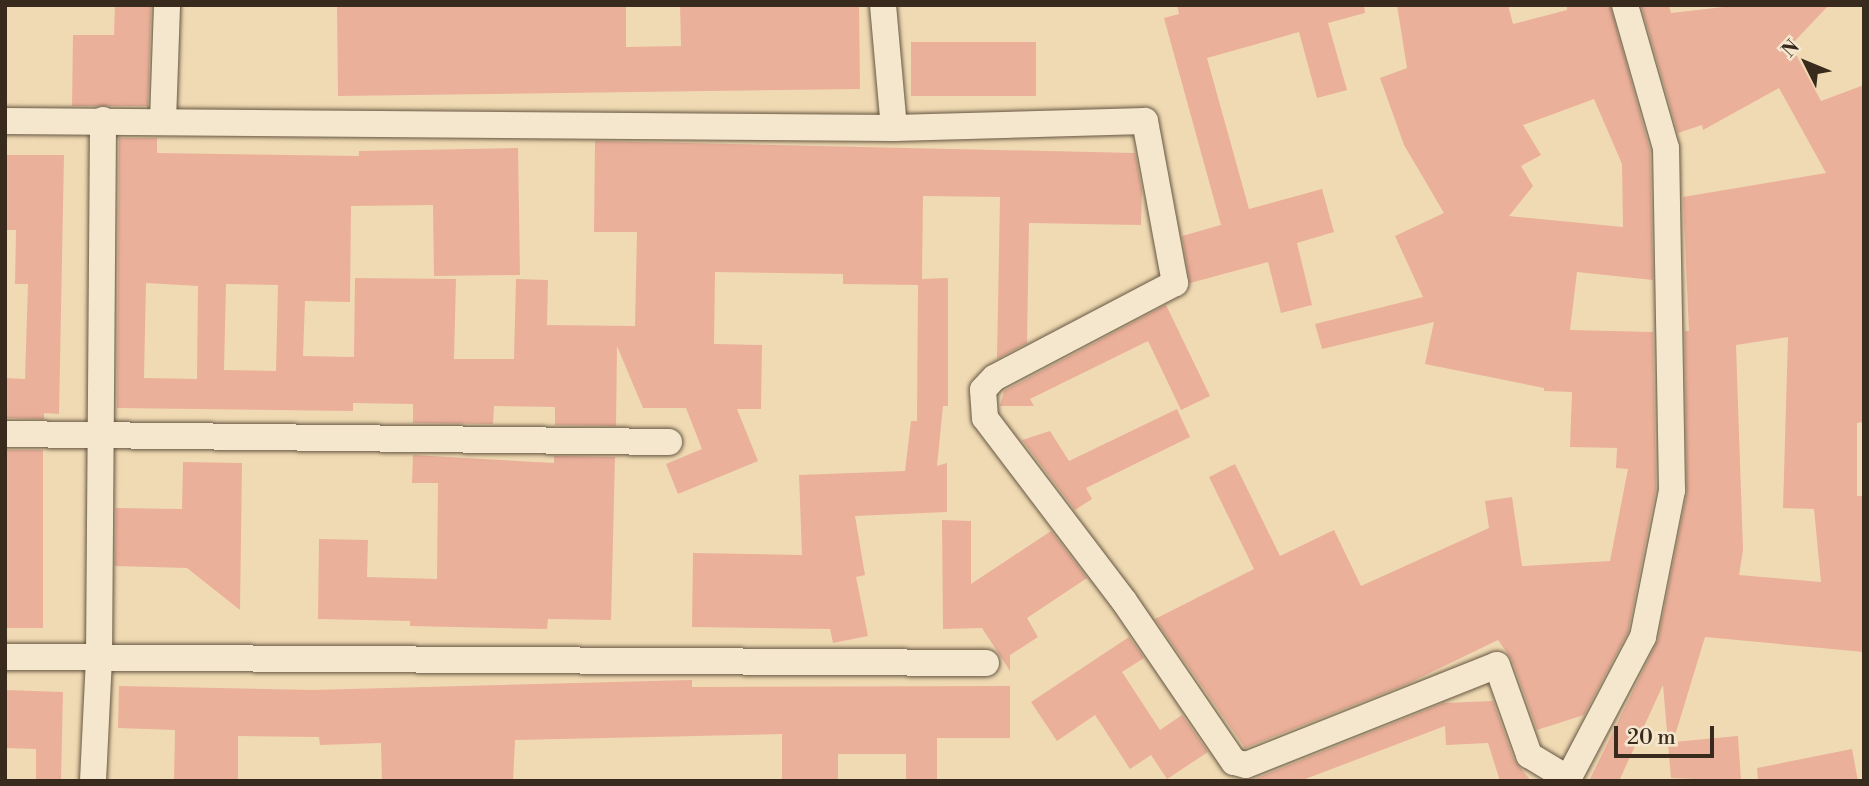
<!DOCTYPE html>
<style>
body{margin:0}
#map{position:relative;width:1869px;height:786px;overflow:hidden;background:#f0dab3;font-family:"Libre Bodoni",serif}
div>[style]{position:absolute}
.building>*{inset:0;background:#ebb09a;transform-origin:0 0}
.roads{filter:drop-shadow(0 0 2px #665743) drop-shadow(0 0 2px #665743)}
.minor>*{height:26px;margin:-13px;padding:0 13px;transform-origin:13px;border-radius:13px;background:#f5e7ce}
span{translate:-50% -50%;white-space:nowrap;text-align:center;line-height:1.15;-webkit-text-stroke:5px #f5e7ce;paint-order:stroke}
.frame{position:absolute;inset:0;border:7px solid #382b1e;pointer-events:none}
.north{position:absolute;left:1771px;top:28px;width:70px;height:70px;-webkit-text-stroke:5px #f5e7ce;paint-order:stroke;rotate:313deg;font-size:19px;font-weight:700;line-height:28px;text-align:center;color:#382b1e}
.north::after{content:'';display:block;margin:auto;width:24px;height:32px;background:#382b1e;clip-path:polygon(50% 0,100% 100%,50% 72%,0 100%)}
.scale{position:absolute;left:1614px;top:726px;width:100px;height:32px;box-sizing:border-box;border:4px solid #382b1e;border-top:0;padding-left:9px;font-size:21px;line-height:24px;white-space:nowrap;color:#382b1e;-webkit-text-stroke:5px #f5e7ce;paint-order:stroke}
</style>
<div id="map">
<div class="building">
<i style="clip-path:polygon(115px 5px,151px 5px,148px 106px,72px 106px,73px 35px,114px 35px)"></i>
<i style="clip-path:polygon(337px 5px,626px 5px,626px 47px,681px 46px,680px 5px,859px 5px,860px 89px,338px 96px)"></i>
<i style="clip-path:polygon(1177px 5px,1364px 5px,1365px 13px,1328px 23px,1347px 90px,1317px 98px,1299px 32px,1207px 58px,1249px 209px,1322px 189px,1334px 232px,1297px 243px,1312px 305px,1281px 313px,1268px 262px,1190px 283px,1182px 236px,1221px 225px,1164px 18px,1179px 14px)"></i>
<i style="clip-path:polygon(evenodd,1397px 5px,1508px 5px,1513px 24px,1567px 10px,1567px 5px,1610px 5px,1650px 150px,1653px 280px,1577px 272px,1570px 330px,1653px 332px,1656px 489px,1628px 632px,1584px 715px,1537px 730px,1512px 660px,1498px 640px,1407px 684px,1245px 748px,1155px 619px,1254px 569px,1209px 477px,1235px 464px,1280px 556px,1334px 530px,1361px 586px,1489px 528px,1485px 501px,1512px 497px,1522px 566px,1610px 561px,1628px 469px,1616px 468px,1617px 448px,1570px 447px,1572px 392px,1544px 391px,1544px 388px,1425px 364px,1434px 322px,1322px 349px,1315px 324px,1423px 297px,1395px 236px,1444px 213px,1404px 145px,1380px 78px,1407px 68px,1397px 5px,1594px 99px,1622px 164px,1623px 227px,1509px 216px,1533px 186px,1521px 166px,1541px 155px,1523px 125px,1594px 99px)"></i>
<i style="clip-path:polygon(evenodd,1641px 5px,1669px 5px,1671px 13px,1741px 5px,1829px 5px,1791px 45px,1821px 101px,1864px 85px,1864px 422px,1857px 423px,1857px 496px,1864px 496px,1864px 652px,1705px 637px,1673px 742px,1738px 736px,1741px 781px,1671px 778px,1663px 685px,1619px 781px,1589px 781px,1658px 640px,1687px 493px,1685px 331px,1689px 331px,1683px 197px,1826px 173px,1779px 88px,1703px 130px,1702px 125px,1678px 133px,1641px 5px,1788px 337px,1783px 508px,1814px 509px,1821px 582px,1739px 575px,1743px 550px,1736px 345px,1788px 337px)"></i>
<i style="left:1036px;top:42px;width:54px;height:125px;rotate:90deg"></i>
<i style="clip-path:polygon(evenodd,119px 138px,157px 138px,157px 153px,359px 156px,359px 151px,518px 148px,520px 275px,434px 276px,433px 205px,351px 206px,350px 302px,305px 301px,303px 356px,354px 357px,355px 278px,456px 279px,454px 359px,514px 359px,516px 279px,548px 280px,547px 325px,635px 326px,637px 232px,594px 232px,595px 141px,1135px 153px,1142px 190px,1141px 225px,1029px 223px,1027px 343px,997px 359px,1000px 197px,923px 196px,922px 279px,948px 278px,948px 406px,943px 406px,937px 466px,947px 463px,947px 512px,855px 516px,865px 575px,856px 577px,868px 636px,833px 643px,830px 629px,692px 627px,693px 553px,802px 555px,799px 475px,905px 471px,911px 421px,917px 421px,918px 285px,843px 284px,843px 274px,715px 272px,714px 344px,762px 345px,761px 409px,737px 409px,758px 461px,678px 494px,666px 464px,702px 449px,686px 408px,643px 408px,617px 346px,616px 426px,555px 425px,555px 407px,494px 406px,493px 424px,413px 423px,413px 404px,353px 403px,353px 411px,117px 408px,119px 138px,146px 283px,198px 286px,197px 379px,144px 378px,146px 283px,119px 138px,226px 284px,278px 285px,276px 371px,224px 370px,226px 284px)"></i>
<i style="clip-path:polygon(5px 155px,64px 155px,59px 414px,44px 413px,44px 419px,5px 418px,5px 378px,25px 379px,28px 284px,15px 284px,16px 230px,5px 230px)"></i>
<i style="clip-path:polygon(1166px 305px,1210px 396px,1181px 410px,1148px 341px,1030px 399px,1034px 406px,1000px 406px,1004px 391px)"></i>
<i style="clip-path:polygon(1177px 409px,1190px 437px,1086px 488px,1092px 499px,1075px 510px,1022px 440px,1050px 431px,1069px 461px)"></i>
<i style="left:5px;top:450px;width:38px;height:178px"></i>
<i style="clip-path:polygon(413px 455px,554px 463px,554px 456px,615px 457px,611px 620px,548px 619px,547px 629px,410px 626px,410px 621px,318px 619px,319px 539px,368px 540px,367px 577px,437px 579px,438px 483px,412px 483px)"></i>
<i style="clip-path:polygon(183px 462px,242px 463px,240px 610px,187px 568px,115px 566px,116px 508px,182px 509px)"></i>
<i style="clip-path:polygon(942px 520px,971px 521px,971px 584px,1051px 531px,1087px 578px,1027px 618px,1038px 637px,1010px 655px,1010px 671px,982px 628px,943px 629px)"></i>
<i style="clip-path:polygon(1129px 637px,1144px 658px,1122px 672px,1160px 730px,1182px 715px,1208px 752px,1167px 779px,1151px 755px,1130px 769px,1095px 715px,1057px 741px,1031px 702px)"></i>
<i style="clip-path:polygon(692px 680px,692px 687px,1010px 686px,1010px 738px,937px 738px,937px 781px,906px 781px,906px 754px,838px 754px,838px 781px,782px 781px,782px 734px,515px 740px,513px 781px,382px 781px,381px 743px,320px 745px,319px 737px,238px 736px,238px 781px,174px 781px,175px 730px,118px 728px,119px 686px,312px 690px)"></i>
<i style="clip-path:polygon(5px 690px,63px 692px,61px 781px,36px 781px,36px 749px,5px 748px)"></i>
<i style="clip-path:polygon(1493px 701px,1514px 760px,1531px 781px,1500px 781px,1488px 743px,1446px 745px,1445px 726px,1300px 781px,1241px 781px,1241px 780px,1252px 780px,1444px 703px)"></i>
<i style="clip-path:polygon(1852px 749px,1858px 781px,1758px 781px,1757px 768px)"></i>
</div>
<div class="roads">
<div class="minor">
<i style="left:883px;top:5px;width:123px;rotate:84.9deg"></i>
<i style="left:5px;top:121px;width:889px;rotate:0.45deg"></i>
<i style="left:894px;top:128px;width:251px;rotate:-1.6deg"></i>
<i style="left:1145px;top:121px;width:165px;rotate:79.5deg"></i>
<i style="left:1175px;top:283px;width:204px;rotate:152.3deg"></i>
<i style="left:994px;top:378px;width:16px;rotate:133deg"></i>
<i style="left:983px;top:390px;width:28px;rotate:86deg"></i>
<i style="left:985px;top:418px;width:230px;rotate:52.8deg"></i>
<i style="left:1124px;top:601px;width:195px;rotate:55.7deg"></i>
<i style="left:1234px;top:762px;width:12px;rotate:14deg"></i>
<i style="left:1246px;top:765px;width:270px;rotate:-21.7deg"></i>
<i style="left:1497px;top:665px;width:96px;rotate:70.4deg"></i>
<i style="left:1529px;top:755px;width:44px;rotate:31.2deg"></i>
<i style="left:163px;top:121px;width:116px;rotate:-88deg"></i>
<i style="left:5px;top:434px;width:664px;rotate:0.69deg"></i>
<i style="left:5px;top:657px;width:981px;rotate:0.35deg"></i>
<i style="left:93px;top:781px;width:122px;rotate:-87.2deg"></i>
<i style="left:99px;top:659px;width:539px;rotate:-89.57deg"></i>
<i style="left:1567px;top:781px;width:163px;rotate:-62.2deg"></i>
<i style="left:1643px;top:637px;width:150px;rotate:-78.8deg"></i>
<i style="left:1672px;top:490px;width:342px;rotate:-91deg"></i>
<i style="left:1666px;top:148px;width:149px;rotate:-106deg"></i>
</div>
</div>
<div class="frame"></div>
<div class="north">N</div>
<div class="scale">20 m</div>
</div>
